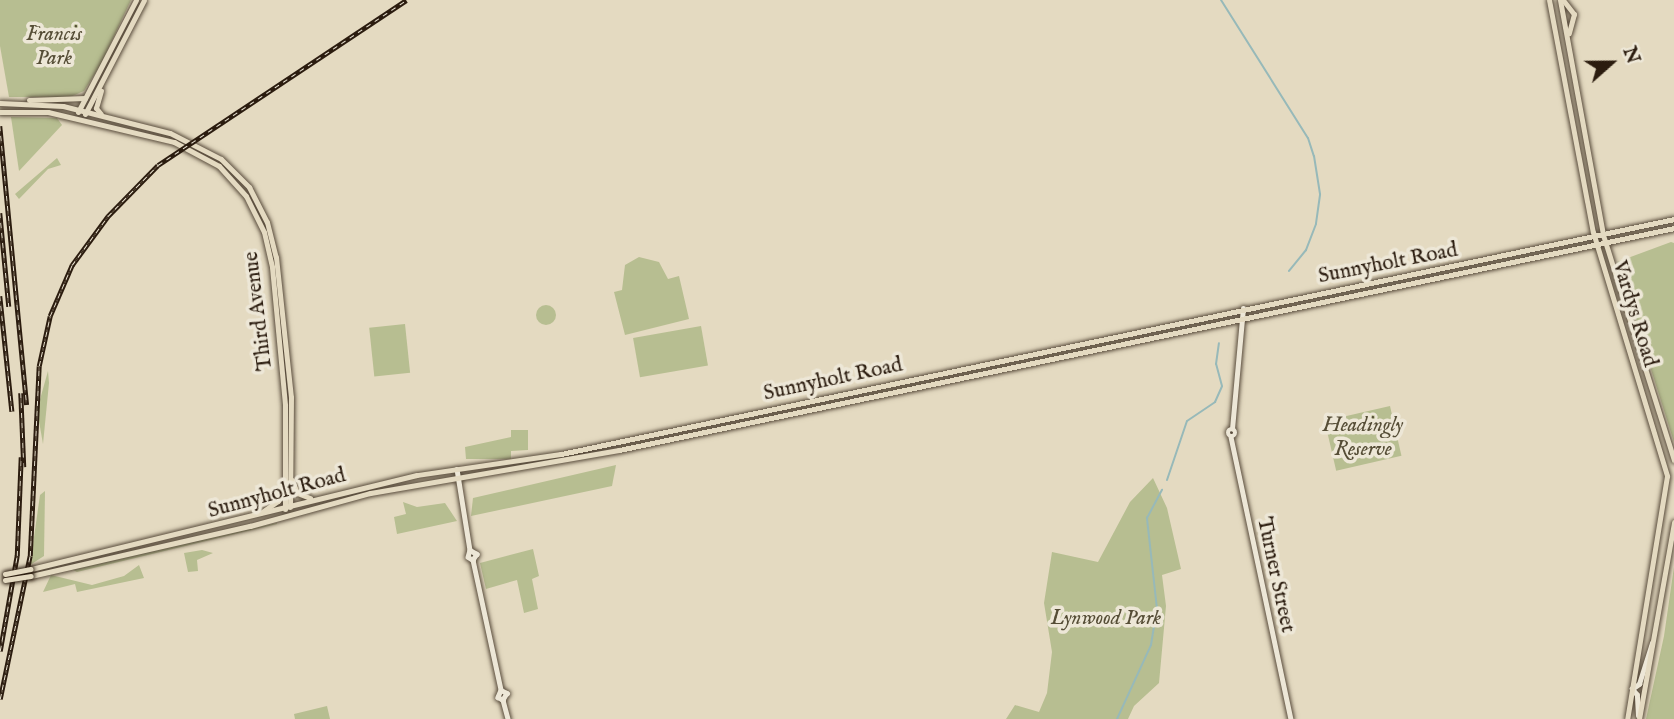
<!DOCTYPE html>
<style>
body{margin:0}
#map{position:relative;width:1674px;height:719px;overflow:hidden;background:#e4dac1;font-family:"IM FELL English",serif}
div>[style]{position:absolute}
.green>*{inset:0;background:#b7be91;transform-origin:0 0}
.round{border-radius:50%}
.stream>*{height:2px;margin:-1px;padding:0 1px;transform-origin:1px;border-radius:1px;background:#97b9b9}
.roads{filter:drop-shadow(0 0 2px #594c3c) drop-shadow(0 0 2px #594c3c)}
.minor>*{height:4.5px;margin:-2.25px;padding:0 2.25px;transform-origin:2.25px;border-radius:2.25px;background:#ede7d7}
.minor>.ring{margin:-2.25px;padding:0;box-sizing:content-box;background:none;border:4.5px solid #ede7d7;border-radius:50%}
.major>*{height:5px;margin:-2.5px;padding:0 2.5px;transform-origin:2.5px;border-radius:2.5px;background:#e4dac1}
.rail>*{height:4.5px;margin-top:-2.25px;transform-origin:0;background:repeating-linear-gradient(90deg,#ede7d7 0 5px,#2b1c0f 0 10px);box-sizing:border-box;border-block:2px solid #2b1c0f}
.bridges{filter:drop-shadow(0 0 2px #2b1c0f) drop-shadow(0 0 2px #2b1c0f)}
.major-bridge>*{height:5px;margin:-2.5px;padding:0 2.5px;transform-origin:2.5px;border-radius:2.5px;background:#e4dac1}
span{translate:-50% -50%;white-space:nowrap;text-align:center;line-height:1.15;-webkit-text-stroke:7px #ede7d7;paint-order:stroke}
.park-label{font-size:21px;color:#554d36;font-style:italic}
.street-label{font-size:21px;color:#2b1c0f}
.north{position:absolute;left:1576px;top:28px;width:70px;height:70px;-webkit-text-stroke:5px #ede7d7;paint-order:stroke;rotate:69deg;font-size:19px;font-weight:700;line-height:28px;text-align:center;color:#2b1c0f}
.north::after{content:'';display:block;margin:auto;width:24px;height:32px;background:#2b1c0f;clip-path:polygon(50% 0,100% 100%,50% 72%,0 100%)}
</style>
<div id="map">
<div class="green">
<i style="clip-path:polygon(0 0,131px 0,101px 64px,84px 91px,70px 97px,9px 97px,0 46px)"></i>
<i style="clip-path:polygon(11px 117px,57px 118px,62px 125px,19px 171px)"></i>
<i style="clip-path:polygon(57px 158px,61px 165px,48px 169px,19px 199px,15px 194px)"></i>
<i style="clip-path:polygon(1671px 242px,1674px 243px,1674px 442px,1617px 262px)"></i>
<i style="clip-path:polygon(639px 257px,659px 262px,668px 279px,679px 276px,689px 319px,625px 335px,614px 292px,622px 290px,625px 265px)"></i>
<i class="round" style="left:536px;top:305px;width:20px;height:20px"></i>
<i style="left:405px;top:324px;width:49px;height:36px;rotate:84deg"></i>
<i style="left:701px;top:326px;width:40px;height:69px;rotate:80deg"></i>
<i style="clip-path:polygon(48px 371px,49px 383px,43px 444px,37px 410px)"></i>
<i style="left:1390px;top:406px;width:51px;height:67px;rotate:77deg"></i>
<i style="clip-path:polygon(511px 430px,528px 430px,528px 450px,511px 451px,511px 459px,466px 459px,465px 447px,511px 437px)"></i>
<i style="clip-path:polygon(616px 465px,612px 486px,471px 516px,473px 498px)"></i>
<i style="clip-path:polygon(1153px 478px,1167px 508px,1181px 569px,1162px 575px,1166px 606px,1159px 683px,1134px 706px,1128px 719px,1006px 719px,1015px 705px,1039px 712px,1047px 693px,1052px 652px,1044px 603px,1052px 552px,1098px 562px,1130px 502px)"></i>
<i style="clip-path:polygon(45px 491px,44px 556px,30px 565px,40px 495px)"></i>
<i style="clip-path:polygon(403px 502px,417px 507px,445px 503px,457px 521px,397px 534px,394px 517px,406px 514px)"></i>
<i style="clip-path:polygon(277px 524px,77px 572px,71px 569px,277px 523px)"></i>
<i style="clip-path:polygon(533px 549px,539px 576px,532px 579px,538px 609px,524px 613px,517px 580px,486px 589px,480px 563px)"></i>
<i style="clip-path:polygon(202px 550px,213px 553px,197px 560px,198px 571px,188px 572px,184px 553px)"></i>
<i style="clip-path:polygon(139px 565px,144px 578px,77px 592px,75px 584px,43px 592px,51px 575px,92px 585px,124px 576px)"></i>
<i style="clip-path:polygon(1674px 567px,1674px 719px,1646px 719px,1664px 636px)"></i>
<i style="clip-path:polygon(327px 706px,330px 719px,295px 719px,294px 714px)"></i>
</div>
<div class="stream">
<i style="left:1221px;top:0;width:163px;rotate:57.8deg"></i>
<i style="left:1308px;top:138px;width:19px;rotate:72deg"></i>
<i style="left:1314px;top:156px;width:39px;rotate:81deg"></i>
<i style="left:1320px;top:195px;width:29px;rotate:98deg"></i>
<i style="left:1316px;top:224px;width:28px;rotate:111deg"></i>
<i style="left:1306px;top:250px;width:27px;rotate:129deg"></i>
<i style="left:1167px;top:480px;width:62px;rotate:-71.3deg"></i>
<i style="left:1187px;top:421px;width:34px;rotate:-34deg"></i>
<i style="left:1215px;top:402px;width:17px;rotate:-66deg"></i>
<i style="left:1222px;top:386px;width:23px;rotate:-105deg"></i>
<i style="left:1216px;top:364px;width:21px;rotate:-82deg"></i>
<i style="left:1117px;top:719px;width:81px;rotate:-65.3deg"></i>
<i style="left:1151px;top:645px;width:36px;rotate:-81deg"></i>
<i style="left:1157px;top:609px;width:92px;rotate:-96.3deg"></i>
<i style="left:1147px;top:518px;width:32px;rotate:-62deg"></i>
</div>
<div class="roads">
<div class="minor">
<i style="left:1232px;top:429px;width:121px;rotate:-84.8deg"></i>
<i class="ring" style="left:1228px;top:429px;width:3.5px;height:3.5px"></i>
<i style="left:1231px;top:437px;width:288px;rotate:78deg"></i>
<i style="left:457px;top:469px;width:82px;rotate:80.9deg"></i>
<i style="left:470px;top:550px;width:8px;rotate:30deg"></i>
<i style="left:477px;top:554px;width:7px;rotate:124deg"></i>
<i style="left:470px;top:550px;width:7px;rotate:106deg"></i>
<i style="left:468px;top:557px;width:6px;rotate:31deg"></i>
<i style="left:473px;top:560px;width:133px;rotate:77.8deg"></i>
<i style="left:501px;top:690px;width:7px;rotate:27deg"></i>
<i style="left:507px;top:693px;width:8px;rotate:120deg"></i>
<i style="left:501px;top:690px;width:8px;rotate:113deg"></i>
<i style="left:498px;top:697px;width:6px;rotate:31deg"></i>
<i style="left:503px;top:700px;width:20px;rotate:75deg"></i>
<i style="left:1638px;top:716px;width:21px;rotate:-93deg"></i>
<i style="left:1637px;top:695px;width:8px;rotate:-130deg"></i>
<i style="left:1632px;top:689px;width:9px;rotate:-36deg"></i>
<i style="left:1639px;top:684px;width:43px;rotate:-72.4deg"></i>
</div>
<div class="major">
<i style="left:1549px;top:0;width:236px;rotate:79.3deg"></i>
<i style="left:1593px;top:232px;width:255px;rotate:73.1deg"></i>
<i style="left:1667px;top:476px;width:246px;rotate:99.3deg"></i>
<i style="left:1560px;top:0;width:239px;rotate:79.6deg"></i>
<i style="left:1603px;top:235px;width:236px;rotate:72.5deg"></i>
<i style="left:1563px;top:0;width:18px;rotate:52deg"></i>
<i style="left:1574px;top:14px;width:20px;rotate:105deg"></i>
<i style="left:29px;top:100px;width:56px;rotate:-2deg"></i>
<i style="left:0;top:103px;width:63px;rotate:2.7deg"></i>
<i style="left:63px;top:106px;width:110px;rotate:14.2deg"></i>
<i style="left:170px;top:133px;width:57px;rotate:27deg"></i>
<i style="left:221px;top:159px;width:40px;rotate:45deg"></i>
<i style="left:249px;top:187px;width:39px;rotate:63deg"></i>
<i style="left:267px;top:222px;width:36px;rotate:76deg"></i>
<i style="left:276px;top:257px;width:141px;rotate:83.9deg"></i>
<i style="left:291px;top:397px;width:110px;rotate:90.5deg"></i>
<i style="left:0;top:112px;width:48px"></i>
<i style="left:48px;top:112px;width:130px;rotate:13.4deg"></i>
<i style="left:174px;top:142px;width:51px;rotate:28.1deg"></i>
<i style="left:219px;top:166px;width:40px;rotate:48deg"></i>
<i style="left:246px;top:196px;width:40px;rotate:63.4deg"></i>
<i style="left:264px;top:232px;width:36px;rotate:77deg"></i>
<i style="left:272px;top:267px;width:139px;rotate:84.6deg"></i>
<i style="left:285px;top:405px;width:104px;rotate:90deg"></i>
<i style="left:78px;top:112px;width:126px;rotate:-62.6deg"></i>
<i style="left:85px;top:114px;width:128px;rotate:-62.6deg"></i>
<i style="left:101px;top:114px;width:8px;rotate:-130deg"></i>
<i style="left:96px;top:108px;width:18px;rotate:-74deg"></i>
<i style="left:292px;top:480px;width:14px;rotate:69deg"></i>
<i style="left:297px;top:493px;width:14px;rotate:21deg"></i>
<i style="left:262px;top:512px;width:19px;rotate:-35deg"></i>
<i style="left:278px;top:501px;width:13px;rotate:-61deg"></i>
<i style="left:31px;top:569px;width:397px;rotate:-13.7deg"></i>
<i style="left:417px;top:475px;width:146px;rotate:-8.3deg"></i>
<i style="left:561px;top:454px;width:1138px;rotate:-11.92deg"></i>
<i style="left:31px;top:576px;width:225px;rotate:-12.9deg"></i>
<i style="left:250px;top:526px;width:124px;rotate:-15.4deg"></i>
<i style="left:370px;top:493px;width:253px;rotate:-9.8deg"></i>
<i style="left:619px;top:450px;width:1078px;rotate:-11.88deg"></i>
<i style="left:1639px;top:719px;width:200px;rotate:-79.9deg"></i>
</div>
</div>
<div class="rail">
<i style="left:0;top:126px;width:280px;rotate:84.5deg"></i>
<i style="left:0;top:213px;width:94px;rotate:84.5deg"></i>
<i style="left:0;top:296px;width:116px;rotate:84deg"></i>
<i style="left:21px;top:393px;width:74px;rotate:87.7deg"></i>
<i style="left:0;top:651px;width:97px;rotate:-79.9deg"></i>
<i style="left:17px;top:556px;width:99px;rotate:-87.7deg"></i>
<i style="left:0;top:699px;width:146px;rotate:-78.2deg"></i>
<i style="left:30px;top:556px;width:190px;rotate:-87.3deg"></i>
<i style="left:39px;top:366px;width:51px;rotate:-77.6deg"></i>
<i style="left:50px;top:316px;width:56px;rotate:-66.7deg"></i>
<i style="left:72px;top:265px;width:61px;rotate:-53.7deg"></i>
<i style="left:108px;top:216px;width:71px;rotate:-45.6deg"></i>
<i style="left:158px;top:165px;width:298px;rotate:-33.6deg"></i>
</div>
<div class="bridges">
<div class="major-bridge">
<i style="left:5px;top:574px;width:26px;rotate:-11deg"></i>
<i style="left:5px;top:580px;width:26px;rotate:-9deg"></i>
</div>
</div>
<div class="park-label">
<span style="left:54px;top:47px">Francis<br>Park</span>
<span style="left:1363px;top:438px">Headingly<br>Reserve</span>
<span style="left:1106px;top:619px">Lynwood Park</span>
</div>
<div class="street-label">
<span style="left:1388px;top:264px;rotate:-11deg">Sunnyholt Road</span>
<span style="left:259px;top:311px;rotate:-97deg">Third Avenue</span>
<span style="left:1634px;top:314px;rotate:73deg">Vardys Road</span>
<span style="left:833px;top:380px;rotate:-12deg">Sunnyholt Road</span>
<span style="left:277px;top:494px;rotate:-15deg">Sunnyholt Road</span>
<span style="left:1275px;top:575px;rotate:78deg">Turner Street</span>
</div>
<div class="north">N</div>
</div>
